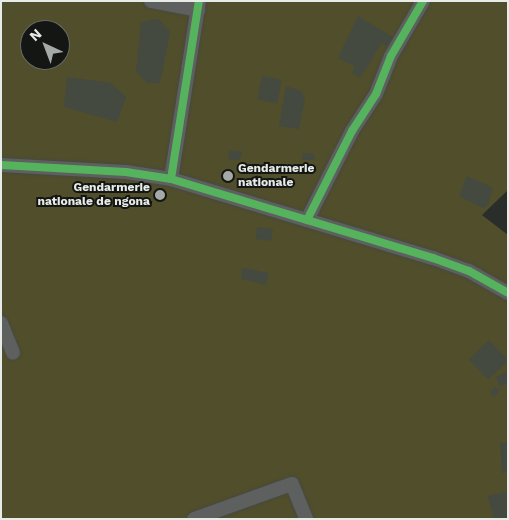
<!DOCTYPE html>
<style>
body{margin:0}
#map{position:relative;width:509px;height:520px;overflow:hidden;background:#292e2a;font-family:"Work Sans",sans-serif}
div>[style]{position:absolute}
.green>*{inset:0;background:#504e2b}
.building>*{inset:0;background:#444a40;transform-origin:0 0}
.roads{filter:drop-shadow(0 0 1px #464946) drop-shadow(0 0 1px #464946)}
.street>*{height:14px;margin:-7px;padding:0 7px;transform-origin:7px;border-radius:7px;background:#5d605e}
.cycleway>*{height:8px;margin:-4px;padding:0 4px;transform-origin:4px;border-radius:4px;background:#56b35d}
.dots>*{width:14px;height:14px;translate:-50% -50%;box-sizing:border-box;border:2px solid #131613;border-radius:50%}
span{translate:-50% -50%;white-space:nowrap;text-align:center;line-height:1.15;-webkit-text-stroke:4px #131613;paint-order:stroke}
.poi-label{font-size:12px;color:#e8ece9;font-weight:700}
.left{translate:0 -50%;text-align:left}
.right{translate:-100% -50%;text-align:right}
.frame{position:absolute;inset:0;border:2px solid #e8ece9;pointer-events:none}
.north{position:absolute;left:20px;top:20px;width:50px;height:50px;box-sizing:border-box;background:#131613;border:1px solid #686c69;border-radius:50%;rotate:317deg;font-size:14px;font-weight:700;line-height:20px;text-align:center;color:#e8ece9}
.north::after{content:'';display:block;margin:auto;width:18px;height:22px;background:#a5aaa6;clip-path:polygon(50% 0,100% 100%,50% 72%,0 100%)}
</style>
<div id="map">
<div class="green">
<i style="clip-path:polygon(evenodd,1px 1px,508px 1px,508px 190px,482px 215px,508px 235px,508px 519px,1px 519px,1px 1px,30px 30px,60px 30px,60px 60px,30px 60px,30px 30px)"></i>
</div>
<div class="building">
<i style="clip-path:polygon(358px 16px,393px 37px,386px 46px,382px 43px,360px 78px,352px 73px,355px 66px,338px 58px)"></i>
<i style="clip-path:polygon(159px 19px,170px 32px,160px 83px,147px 83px,136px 72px,141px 22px)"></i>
<i style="left:262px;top:76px;width:20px;height:24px;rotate:11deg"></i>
<i style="clip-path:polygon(67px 77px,111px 83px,126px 97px,117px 122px,64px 107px)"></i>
<i style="clip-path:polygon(286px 86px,301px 91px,305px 99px,299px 129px,279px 126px)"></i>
<i style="clip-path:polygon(229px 151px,242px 151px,240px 160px,228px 159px)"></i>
<i style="clip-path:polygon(303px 153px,314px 154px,315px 160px,302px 160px)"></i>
<i style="clip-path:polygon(467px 176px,493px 188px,488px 205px,483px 208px,459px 196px)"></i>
<i style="left:257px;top:227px;width:16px;height:12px;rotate:7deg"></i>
<i style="clip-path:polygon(242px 268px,269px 273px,266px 285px,241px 279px)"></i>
<i style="left:489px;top:340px;width:28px;height:28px;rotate:46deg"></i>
<i style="clip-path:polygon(508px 371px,508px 383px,500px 387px,496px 377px)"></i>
<i style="clip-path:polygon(496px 387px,500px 391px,494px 397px,490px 392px)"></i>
<i style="clip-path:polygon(500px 443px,508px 443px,508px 472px,502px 473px)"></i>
<i style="clip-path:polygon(508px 491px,508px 519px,494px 519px,488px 496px)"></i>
</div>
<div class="roads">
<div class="street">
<i style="left:151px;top:1px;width:48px;rotate:10.8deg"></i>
<i style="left:1px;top:165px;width:125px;rotate:3.2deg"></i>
<i style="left:126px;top:172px;width:46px;rotate:8.8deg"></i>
<i style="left:171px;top:179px;width:274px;rotate:16.8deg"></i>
<i style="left:433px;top:258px;width:38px;rotate:20deg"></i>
<i style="left:469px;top:271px;width:45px;rotate:29.4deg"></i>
<i style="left:171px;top:179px;width:180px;rotate:-81.1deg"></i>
<i style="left:307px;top:220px;width:100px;rotate:-63.2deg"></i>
<i style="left:352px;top:131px;width:44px;rotate:-57deg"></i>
<i style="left:376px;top:94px;width:41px;rotate:-68.5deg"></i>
<i style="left:391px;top:56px;width:64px;rotate:-59.8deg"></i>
<i style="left:1px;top:323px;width:32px;rotate:68deg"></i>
<i style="left:194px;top:519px;width:104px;rotate:-19.7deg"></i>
<i style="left:292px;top:484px;width:38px;rotate:68deg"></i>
</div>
</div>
<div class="cycleway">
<i style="left:1px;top:165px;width:125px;rotate:3.2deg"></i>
<i style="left:126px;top:172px;width:46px;rotate:8.8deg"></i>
<i style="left:171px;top:179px;width:274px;rotate:16.8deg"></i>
<i style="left:433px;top:258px;width:38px;rotate:20deg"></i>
<i style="left:469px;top:271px;width:45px;rotate:29.4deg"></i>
<i style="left:171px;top:179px;width:180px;rotate:-81.1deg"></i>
<i style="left:307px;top:220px;width:100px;rotate:-63.2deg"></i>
<i style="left:352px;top:131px;width:44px;rotate:-57deg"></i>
<i style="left:376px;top:94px;width:41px;rotate:-68.5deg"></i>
<i style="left:391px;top:56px;width:64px;rotate:-59.8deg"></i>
</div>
<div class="dots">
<i style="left:228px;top:176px;background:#a5aaa6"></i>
<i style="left:160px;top:195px;background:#a5aaa6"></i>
</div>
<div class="poi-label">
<span class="left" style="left:238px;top:176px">Gendarmerie<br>nationale</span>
<span class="right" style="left:150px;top:195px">Gendarmerie<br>nationale de ngona</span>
</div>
<div class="frame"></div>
<div class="north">N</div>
</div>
